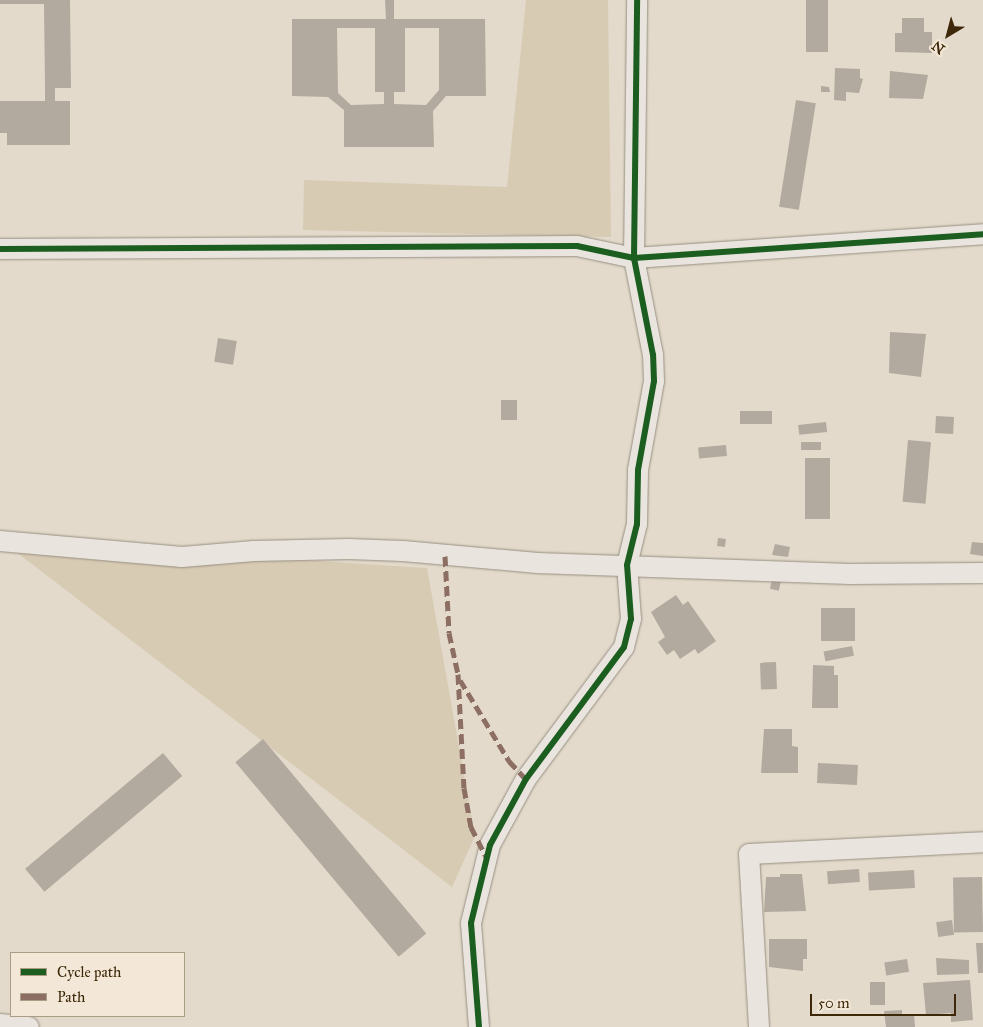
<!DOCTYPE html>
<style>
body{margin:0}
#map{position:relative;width:983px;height:1027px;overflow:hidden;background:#e3dacb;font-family:"IM FELL Great Primer",serif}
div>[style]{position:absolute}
.green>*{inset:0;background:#d8cbb4}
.building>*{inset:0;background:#b2aa9e;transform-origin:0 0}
.roads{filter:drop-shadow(0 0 1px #978f82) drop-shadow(0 0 1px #978f82)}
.street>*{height:20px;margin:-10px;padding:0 10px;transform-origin:10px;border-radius:10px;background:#e9e4dd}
.quiet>*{height:5px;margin-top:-2.5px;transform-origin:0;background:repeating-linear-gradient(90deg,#8d6e63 0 10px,transparent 0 15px)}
.cycleway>*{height:6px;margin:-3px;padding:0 3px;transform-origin:3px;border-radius:3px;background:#1b5e20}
span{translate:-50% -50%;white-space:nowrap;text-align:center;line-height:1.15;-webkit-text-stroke:5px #f3e8d7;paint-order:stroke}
.legend{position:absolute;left:10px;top:952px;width:175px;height:65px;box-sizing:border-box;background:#f3e8d7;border:1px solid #aa9c85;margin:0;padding:6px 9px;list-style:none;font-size:15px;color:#3d2909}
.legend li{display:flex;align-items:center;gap:10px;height:25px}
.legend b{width:25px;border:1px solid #aa9c85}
.north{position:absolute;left:923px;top:10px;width:50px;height:50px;-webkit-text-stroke:4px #f3e8d7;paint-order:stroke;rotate:217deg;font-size:14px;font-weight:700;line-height:20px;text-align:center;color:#3d2909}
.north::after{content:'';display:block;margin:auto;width:18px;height:22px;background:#3d2909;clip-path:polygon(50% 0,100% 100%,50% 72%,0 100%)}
.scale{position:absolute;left:810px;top:994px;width:146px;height:22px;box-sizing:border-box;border:2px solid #3d2909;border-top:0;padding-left:6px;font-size:15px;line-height:18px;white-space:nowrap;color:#3d2909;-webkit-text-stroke:4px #f3e8d7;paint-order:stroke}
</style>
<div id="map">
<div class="green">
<i style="clip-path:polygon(526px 0,608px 0,611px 237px,303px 230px,304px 180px,507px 187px)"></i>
<i style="clip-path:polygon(2px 541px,427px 568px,475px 836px,452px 887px)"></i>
</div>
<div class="building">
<i style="clip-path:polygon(0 0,70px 0,71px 88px,55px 88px,55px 101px,70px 101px,70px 145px,7px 145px,7px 133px,0 133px,0 101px,45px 101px,45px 85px,44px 4px,0 4px)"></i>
<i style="clip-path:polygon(evenodd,385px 0,394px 0,394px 19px,485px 19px,486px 96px,446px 96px,433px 111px,434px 147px,344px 147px,344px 110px,328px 97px,292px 96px,292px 19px,386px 19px,385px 0,337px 28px,375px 28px,375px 92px,384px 92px,384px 104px,351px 105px,338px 93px,337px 28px,385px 0,405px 28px,439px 28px,439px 90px,426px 105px,394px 104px,394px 92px,405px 92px,405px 28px)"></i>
<i style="left:806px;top:0;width:22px;height:52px"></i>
<i style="clip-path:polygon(902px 18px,924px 18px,924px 32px,932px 32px,932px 53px,895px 52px,895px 33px,902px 33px)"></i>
<i style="clip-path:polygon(835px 68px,860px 69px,860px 78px,863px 79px,859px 93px,846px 92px,846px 101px,834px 100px)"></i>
<i style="clip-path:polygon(890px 71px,928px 75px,923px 99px,889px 98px)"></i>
<i style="clip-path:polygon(821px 86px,829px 87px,830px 92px,821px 92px)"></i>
<i style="left:796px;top:100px;width:20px;height:108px;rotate:9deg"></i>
<i style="clip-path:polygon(890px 332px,926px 334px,921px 377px,889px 373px)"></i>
<i style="left:218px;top:338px;width:19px;height:24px;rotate:9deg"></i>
<i style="left:501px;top:400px;width:16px;height:20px"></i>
<i style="left:772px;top:411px;width:13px;height:32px;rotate:90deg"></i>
<i style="left:936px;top:416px;width:18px;height:17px;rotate:3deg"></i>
<i style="left:826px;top:422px;width:10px;height:28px;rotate:84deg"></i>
<i style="left:908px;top:440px;width:23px;height:62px;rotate:5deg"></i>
<i style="left:801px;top:442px;width:20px;height:8px"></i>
<i style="left:726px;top:445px;width:11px;height:28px;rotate:85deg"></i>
<i style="left:805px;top:458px;width:25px;height:61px"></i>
<i style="left:718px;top:538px;width:8px;height:8px;rotate:7deg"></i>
<i style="clip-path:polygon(972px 542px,983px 543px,983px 556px,970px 554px)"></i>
<i style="clip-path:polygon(775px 544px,790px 547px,788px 557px,772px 555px)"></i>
<i style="left:772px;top:580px;width:9px;height:9px;rotate:13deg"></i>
<i style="clip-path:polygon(676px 595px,683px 605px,688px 601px,716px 641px,698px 654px,695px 649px,680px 659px,674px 650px,667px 655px,658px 642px,665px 637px,651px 612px)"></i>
<i style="left:821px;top:608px;width:34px;height:33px"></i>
<i style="left:852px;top:646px;width:10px;height:29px;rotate:79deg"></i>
<i style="left:776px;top:662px;width:27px;height:16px;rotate:88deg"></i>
<i style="clip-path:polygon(813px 665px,834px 666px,834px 675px,838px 675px,838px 708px,812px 708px)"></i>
<i style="clip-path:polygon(764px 729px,792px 729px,792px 746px,798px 747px,798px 773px,761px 773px)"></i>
<i style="left:263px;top:739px;width:254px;height:36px;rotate:50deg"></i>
<i style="left:163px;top:753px;width:30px;height:180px;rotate:50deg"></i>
<i style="left:818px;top:763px;width:40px;height:20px;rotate:3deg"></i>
<i style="left:859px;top:869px;width:13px;height:32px;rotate:86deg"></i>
<i style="left:914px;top:870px;width:18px;height:46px;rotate:87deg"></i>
<i style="clip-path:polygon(780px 874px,802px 874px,806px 911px,764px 912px,766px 877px,780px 877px)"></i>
<i style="left:982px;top:877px;width:55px;height:29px;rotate:89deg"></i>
<i style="left:952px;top:920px;width:15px;height:16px;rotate:82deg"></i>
<i style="clip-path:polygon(769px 939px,807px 939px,807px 959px,803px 959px,803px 971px,769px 967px)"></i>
<i style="clip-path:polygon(976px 943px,983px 943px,983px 973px,978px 973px)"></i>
<i style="clip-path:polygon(936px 958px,969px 960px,969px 974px,937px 975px)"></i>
<i style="left:907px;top:959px;width:13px;height:23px;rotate:81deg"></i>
<i style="clip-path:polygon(970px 980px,973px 1020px,951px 1022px,951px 1013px,926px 1015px,923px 983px)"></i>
<i style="left:870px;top:982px;width:15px;height:23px"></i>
<i style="clip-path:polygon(902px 1010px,902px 1015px,914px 1014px,915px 1027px,886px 1027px,884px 1011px)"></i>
</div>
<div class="roads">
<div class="street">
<i style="left:0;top:249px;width:577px;rotate:-0.3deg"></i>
<i style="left:577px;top:246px;width:58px;rotate:11.9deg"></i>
<i style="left:634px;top:258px;width:350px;rotate:-3.9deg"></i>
<i style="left:0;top:541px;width:183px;rotate:5deg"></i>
<i style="left:182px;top:557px;width:72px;rotate:-4.8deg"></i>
<i style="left:254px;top:551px;width:95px;rotate:-1.2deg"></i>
<i style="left:349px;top:549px;width:54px;rotate:2.1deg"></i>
<i style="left:403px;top:551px;width:135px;rotate:5.1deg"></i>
<i style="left:537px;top:563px;width:313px;rotate:2deg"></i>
<i style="left:850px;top:574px;width:133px;rotate:-0.4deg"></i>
<i style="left:0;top:1024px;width:29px;rotate:6deg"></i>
<i style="left:479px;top:1027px;width:104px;rotate:-94.4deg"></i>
<i style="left:471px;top:923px;width:80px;rotate:-76.3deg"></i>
<i style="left:490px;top:845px;width:75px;rotate:-61.4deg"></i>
<i style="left:526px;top:779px;width:164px;rotate:-53.4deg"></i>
<i style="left:624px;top:647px;width:29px;rotate:-76deg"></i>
<i style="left:631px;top:619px;width:54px;rotate:-94.2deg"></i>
<i style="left:627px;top:565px;width:42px;rotate:-76.3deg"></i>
<i style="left:637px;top:524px;width:54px;rotate:-88.9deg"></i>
<i style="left:638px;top:470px;width:90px;rotate:-79.8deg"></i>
<i style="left:654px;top:381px;width:26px;rotate:-92deg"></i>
<i style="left:653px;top:355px;width:99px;rotate:-101.1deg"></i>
<i style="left:634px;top:258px;width:258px;rotate:-89.3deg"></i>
<i style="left:759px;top:1027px;width:173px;rotate:-93.3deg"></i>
<i style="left:749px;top:854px;width:234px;rotate:-2.9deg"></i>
</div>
</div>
<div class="quiet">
<i style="left:445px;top:556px;width:77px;rotate:87deg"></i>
<i style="left:449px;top:633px;width:42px;rotate:77.6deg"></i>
<i style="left:458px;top:674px;width:114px;rotate:87deg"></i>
<i style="left:464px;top:788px;width:40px;rotate:80deg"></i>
<i style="left:471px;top:827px;width:34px;rotate:63deg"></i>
<i style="left:460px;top:680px;width:95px;rotate:58.8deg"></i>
<i style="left:509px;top:761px;width:25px;rotate:47deg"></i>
</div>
<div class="cycleway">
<i style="left:0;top:249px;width:577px;rotate:-0.3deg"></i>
<i style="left:577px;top:246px;width:58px;rotate:11.9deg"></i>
<i style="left:634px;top:258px;width:350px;rotate:-3.9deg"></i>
<i style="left:479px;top:1027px;width:104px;rotate:-94.4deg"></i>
<i style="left:471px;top:923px;width:80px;rotate:-76.3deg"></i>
<i style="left:490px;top:845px;width:75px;rotate:-61.4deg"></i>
<i style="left:526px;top:779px;width:164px;rotate:-53.4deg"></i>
<i style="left:624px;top:647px;width:29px;rotate:-76deg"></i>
<i style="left:631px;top:619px;width:54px;rotate:-94.2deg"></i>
<i style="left:627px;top:565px;width:42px;rotate:-76.3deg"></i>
<i style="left:637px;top:524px;width:54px;rotate:-88.9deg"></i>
<i style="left:638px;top:470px;width:90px;rotate:-79.8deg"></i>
<i style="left:654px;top:381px;width:26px;rotate:-92deg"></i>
<i style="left:653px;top:355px;width:99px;rotate:-101.1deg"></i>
<i style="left:634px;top:258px;width:258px;rotate:-89.3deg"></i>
</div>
<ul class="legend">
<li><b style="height:6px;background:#1b5e20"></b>Cycle path</li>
<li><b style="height:6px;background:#8d6e63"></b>Path</li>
</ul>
<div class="north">N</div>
<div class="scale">50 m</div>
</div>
